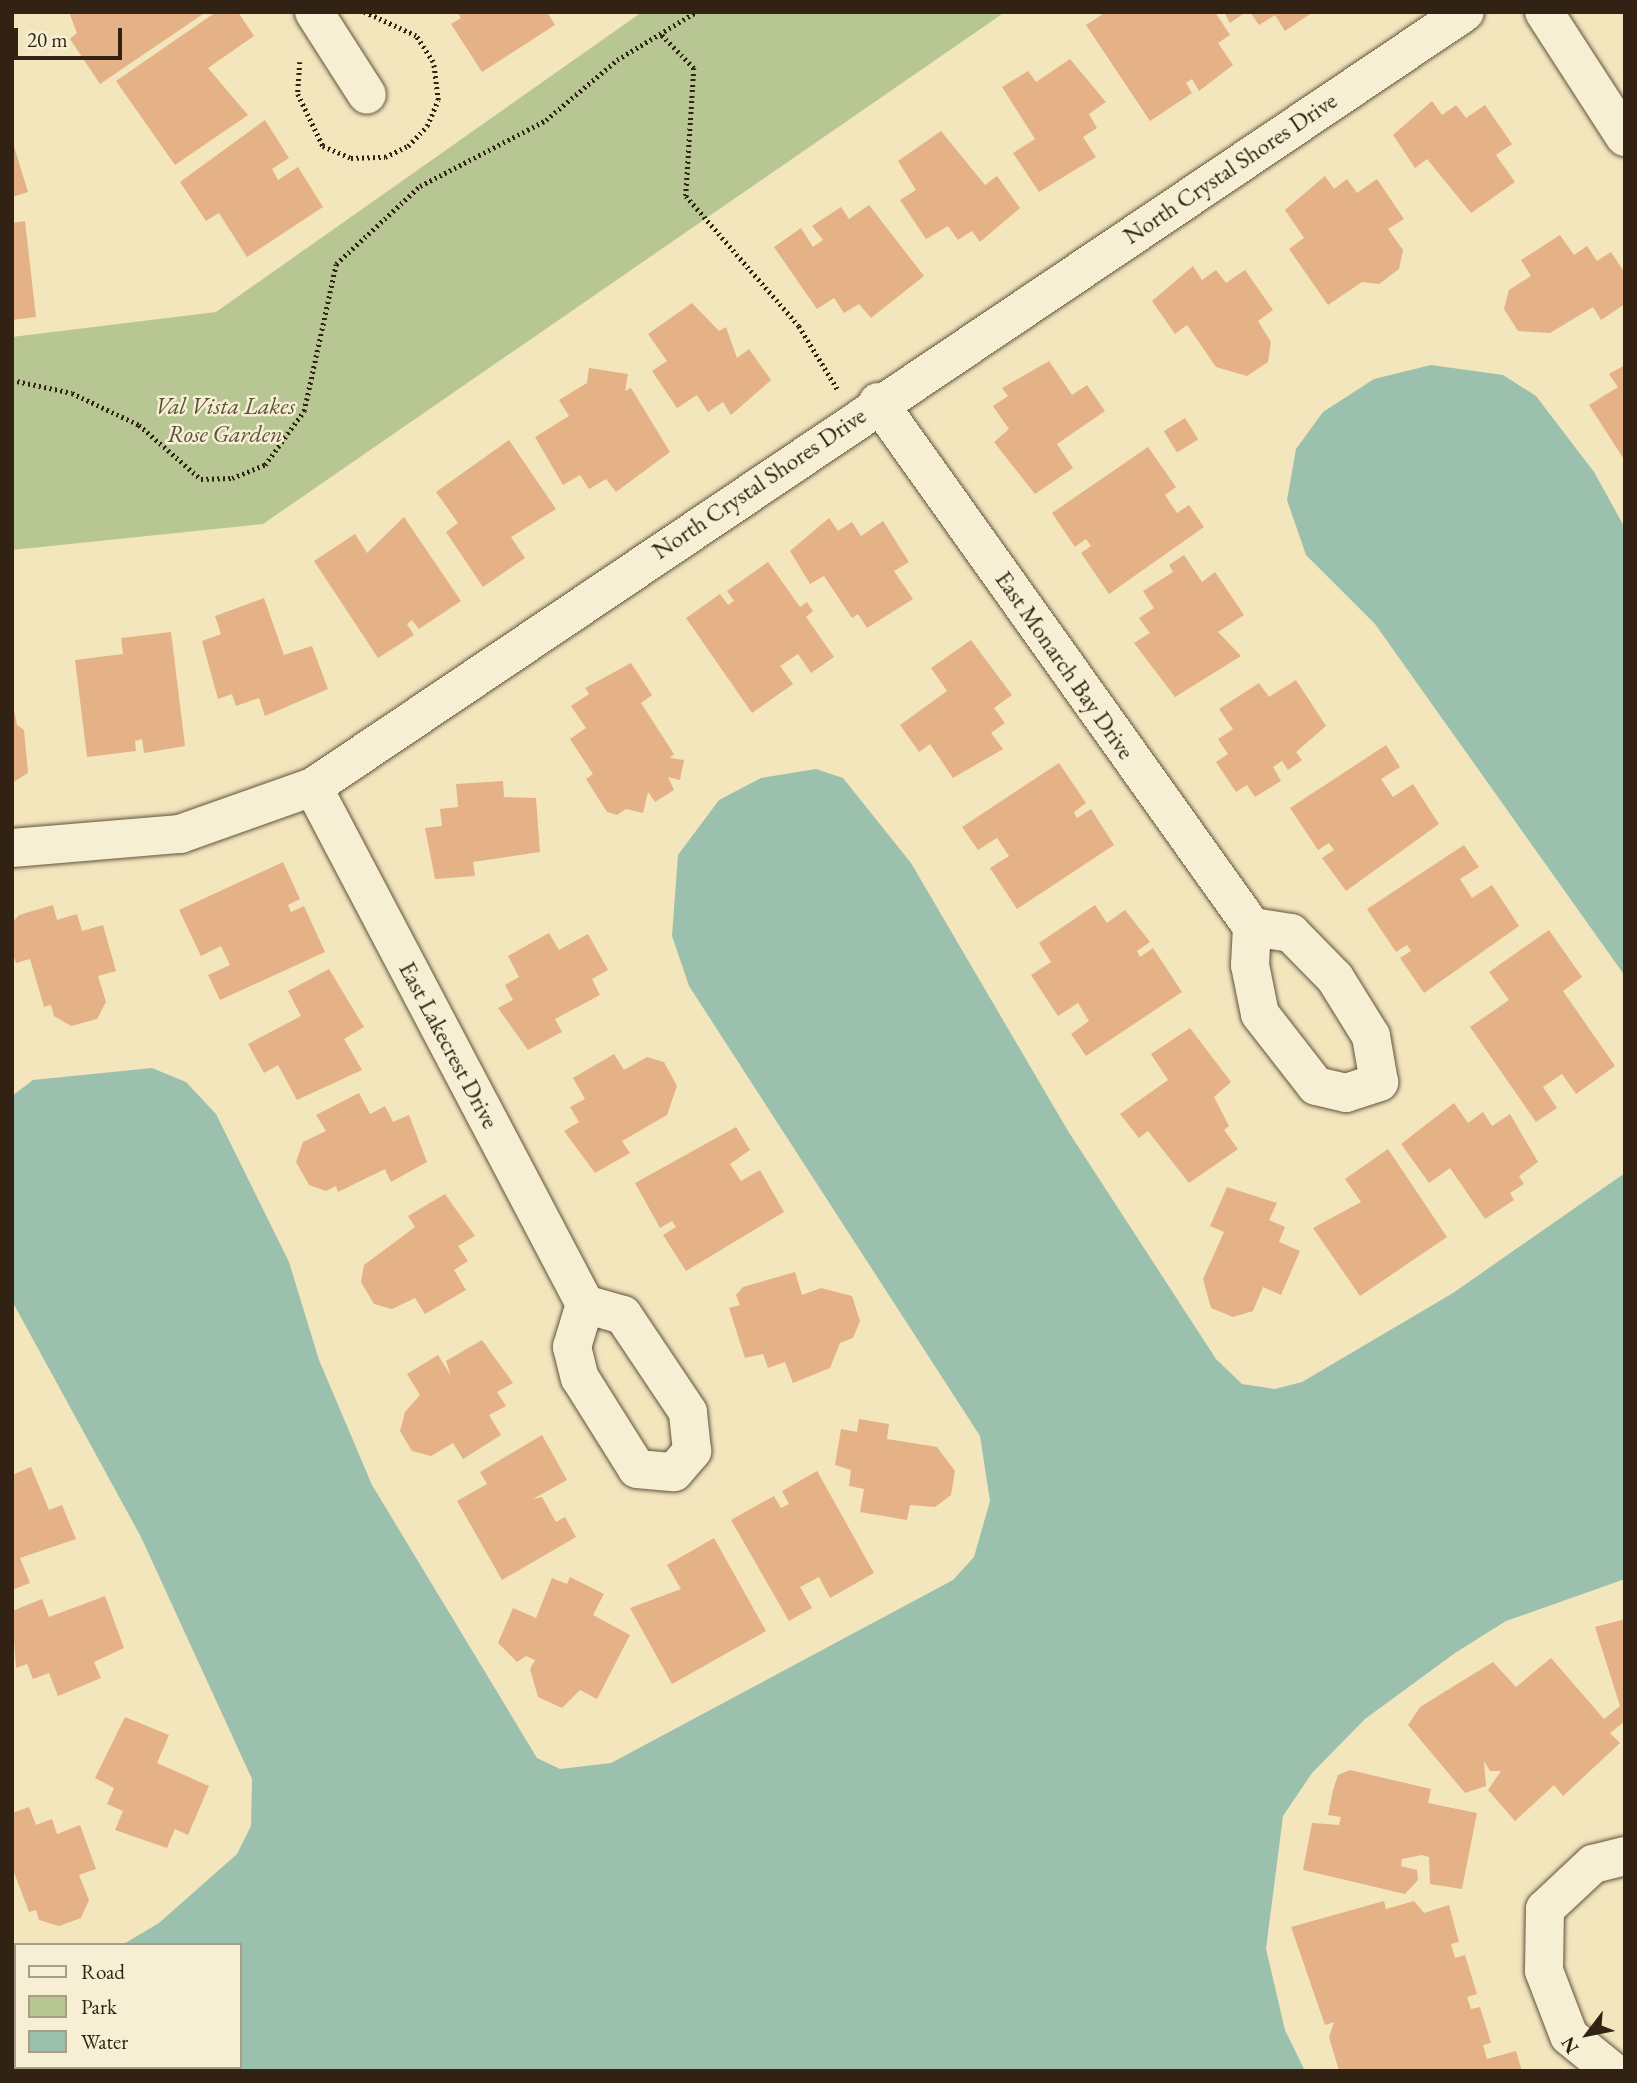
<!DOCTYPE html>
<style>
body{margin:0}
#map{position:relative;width:1637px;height:2083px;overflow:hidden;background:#f3e6bd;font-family:"EB Garamond",serif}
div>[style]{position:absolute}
.green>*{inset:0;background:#b8c693}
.water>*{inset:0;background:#9bc0ae}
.building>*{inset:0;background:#e5b187;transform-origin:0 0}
.path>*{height:4.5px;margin-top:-2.25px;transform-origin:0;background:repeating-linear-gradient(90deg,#322213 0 2px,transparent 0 5.5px)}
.roads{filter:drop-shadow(0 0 2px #62533e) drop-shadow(0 0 2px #62533e)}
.minor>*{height:38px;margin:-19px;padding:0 19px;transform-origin:19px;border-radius:19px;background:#f7efd4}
span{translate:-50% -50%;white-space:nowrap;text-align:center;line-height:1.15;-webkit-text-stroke:5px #f7efd4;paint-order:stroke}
.street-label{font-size:24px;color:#322213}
.park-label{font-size:24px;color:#5a5339;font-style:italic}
.frame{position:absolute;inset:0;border:14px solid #322213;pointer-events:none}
.legend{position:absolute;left:14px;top:1943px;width:228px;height:126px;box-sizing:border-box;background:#f7efd4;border:2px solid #a89d87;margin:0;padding:9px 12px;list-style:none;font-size:21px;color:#322213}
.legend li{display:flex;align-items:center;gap:14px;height:35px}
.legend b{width:35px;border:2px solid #a89d87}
.north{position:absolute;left:1553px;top:1999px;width:70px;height:70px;-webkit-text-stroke:5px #f7efd4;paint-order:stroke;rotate:238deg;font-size:19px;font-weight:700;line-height:28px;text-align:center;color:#322213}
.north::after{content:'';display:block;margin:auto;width:24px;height:32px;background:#322213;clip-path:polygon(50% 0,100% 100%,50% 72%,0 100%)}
.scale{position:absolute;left:14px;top:28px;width:108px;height:32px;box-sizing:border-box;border:4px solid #322213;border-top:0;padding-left:9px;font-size:21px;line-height:24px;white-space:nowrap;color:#322213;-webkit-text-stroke:5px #f7efd4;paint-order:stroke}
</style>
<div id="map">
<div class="green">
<i style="clip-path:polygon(642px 12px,1005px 12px,263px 524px,12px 550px,12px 337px,216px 312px)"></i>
</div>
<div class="water">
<i style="clip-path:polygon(1431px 365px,1503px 375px,1536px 396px,1594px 472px,1625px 528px,1625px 976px,1375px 624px,1306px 555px,1287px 500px,1296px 449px,1323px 412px,1374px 379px)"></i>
<i style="clip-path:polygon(816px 769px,843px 778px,911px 863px,1068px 1131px,1216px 1359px,1242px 1384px,1275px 1389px,1302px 1382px,1453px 1293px,1625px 1173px,1625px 1579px,1506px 1621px,1455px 1653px,1365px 1719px,1312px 1773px,1283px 1816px,1266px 1949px,1285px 2030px,1305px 2071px,12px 2071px,16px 2001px,16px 2067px,240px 2067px,240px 1945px,122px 1945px,159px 1923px,237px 1854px,251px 1826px,252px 1779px,141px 1537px,12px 1301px,12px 1096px,33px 1080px,152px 1068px,186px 1082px,216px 1114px,289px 1262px,319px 1360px,372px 1485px,537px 1758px,560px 1769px,611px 1763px,953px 1580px,974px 1557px,990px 1501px,980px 1436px,689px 986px,672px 936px,678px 855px,719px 800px,761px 778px)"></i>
</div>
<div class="building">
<i style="clip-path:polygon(69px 12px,206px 12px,100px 84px,70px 39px,77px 33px)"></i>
<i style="clip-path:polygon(216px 12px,238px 12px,254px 36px,208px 68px,248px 115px,175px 165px,116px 81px)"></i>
<i style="clip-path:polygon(457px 12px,547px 12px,555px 25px,482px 72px,451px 24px,461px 18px)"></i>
<i style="clip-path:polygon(1106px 12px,1215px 12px,1230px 35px,1218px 43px,1233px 65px,1199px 91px,1192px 79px,1186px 83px,1192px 93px,1150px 121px,1086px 25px)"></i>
<i style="clip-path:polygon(1224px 12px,1246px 12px,1230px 23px)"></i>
<i style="clip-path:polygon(1250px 12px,1313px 12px,1285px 31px,1275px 15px,1259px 25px)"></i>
<i style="clip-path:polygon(1070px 59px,1106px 102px,1089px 114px,1097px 128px,1083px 137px,1096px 157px,1039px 192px,1013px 153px,1035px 139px,1002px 87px,1028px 71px,1036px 82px)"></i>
<i style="clip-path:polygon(1432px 101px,1442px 115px,1456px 105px,1466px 118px,1485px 105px,1512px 144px,1496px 155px,1515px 182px,1471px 213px,1427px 159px,1415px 168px,1393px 135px)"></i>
<i style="clip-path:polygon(265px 120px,289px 158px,272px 169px,278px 180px,298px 167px,323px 207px,247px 257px,219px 213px,206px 221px,180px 182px)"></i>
<i style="clip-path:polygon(941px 131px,985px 185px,997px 176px,1020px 208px,980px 242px,972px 231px,958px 240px,948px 226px,926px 239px,900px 200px,916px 190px,898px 161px)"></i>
<i style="clip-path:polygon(12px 140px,28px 192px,12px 197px)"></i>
<i style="clip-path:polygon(1325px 176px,1334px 189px,1347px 179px,1357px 193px,1377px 179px,1404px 219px,1388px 229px,1403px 250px,1399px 269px,1379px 284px,1362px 282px,1328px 305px,1289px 249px,1304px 238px,1285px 210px)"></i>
<i style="clip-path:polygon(869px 205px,924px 276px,871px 318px,859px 304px,844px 313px,834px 298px,817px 309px,774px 247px,801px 228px,813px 247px,823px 240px,812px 226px,841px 207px,849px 219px)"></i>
<i style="clip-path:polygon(25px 221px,36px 317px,12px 320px,12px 223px)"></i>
<i style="clip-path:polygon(1560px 235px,1574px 255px,1587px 246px,1597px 261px,1611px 252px,1625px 273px,1625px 304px,1601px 320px,1593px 307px,1550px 333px,1518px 331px,1504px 309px,1509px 290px,1531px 276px,1521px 260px)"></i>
<i style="clip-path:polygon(1193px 266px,1202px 280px,1216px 270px,1226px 283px,1245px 270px,1273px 310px,1258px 321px,1271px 342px,1268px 362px,1247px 376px,1216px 367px,1187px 325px,1175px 334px,1152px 301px)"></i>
<i style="clip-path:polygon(692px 303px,719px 331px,726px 327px,737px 358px,749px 349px,771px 380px,731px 415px,723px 402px,708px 412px,697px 395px,677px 408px,652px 371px,667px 361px,648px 334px)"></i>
<i style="clip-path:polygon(1049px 361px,1072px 395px,1087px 385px,1105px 411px,1057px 444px,1073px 468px,1035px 494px,994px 442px,1009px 429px,993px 406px,1008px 396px,1002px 388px)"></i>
<i style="clip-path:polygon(1625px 365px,1625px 461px,1589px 405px,1618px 387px,1609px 374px)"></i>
<i style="clip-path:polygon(589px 368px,628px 374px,625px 391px,631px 388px,670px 452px,616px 492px,606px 479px,589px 489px,580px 475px,563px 485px,535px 437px,569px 416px,559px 400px,587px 383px)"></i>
<i style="left:1185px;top:418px;width:25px;height:25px;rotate:58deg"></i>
<i style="clip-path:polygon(509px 440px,556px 509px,511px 537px,525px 558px,483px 587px,446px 532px,458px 523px,436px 492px)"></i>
<i style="clip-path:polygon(1148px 447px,1176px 487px,1165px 495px,1177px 513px,1189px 505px,1204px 527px,1109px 594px,1081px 553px,1091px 546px,1086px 539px,1075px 547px,1052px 513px)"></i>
<i style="clip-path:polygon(404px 517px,461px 601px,419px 629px,412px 620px,407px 624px,414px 635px,378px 658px,314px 561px,355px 534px,367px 553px)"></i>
<i style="clip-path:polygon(829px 518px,838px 531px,852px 522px,861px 536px,883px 521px,909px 562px,894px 571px,913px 599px,867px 628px,858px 614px,852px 618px,824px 576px,810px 584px,790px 551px)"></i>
<i style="clip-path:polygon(1184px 555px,1202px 582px,1215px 572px,1244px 615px,1218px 632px,1241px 656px,1175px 697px,1134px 643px,1150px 633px,1139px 618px,1154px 608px,1143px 591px,1173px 572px,1169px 565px)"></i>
<i style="clip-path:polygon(768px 562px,800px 607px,807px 602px,813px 611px,806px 617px,834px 657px,811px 673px,798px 654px,780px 666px,793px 684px,752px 713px,686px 618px,720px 594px,728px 605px,734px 601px,727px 591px)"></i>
<i style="clip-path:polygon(264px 598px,284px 655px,312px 646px,328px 689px,265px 716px,259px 698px,236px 706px,232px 694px,218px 699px,202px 641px,221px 634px,215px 616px)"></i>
<i style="clip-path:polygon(171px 632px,185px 746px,144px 753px,142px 739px,135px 741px,136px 751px,87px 757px,75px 660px,123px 654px,121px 638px)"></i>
<i style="clip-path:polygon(971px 640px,1012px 695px,994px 708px,1005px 723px,991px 733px,1003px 749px,953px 778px,930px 744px,919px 752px,900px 725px,947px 691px,931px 668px)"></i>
<i style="clip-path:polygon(631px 663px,652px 695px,641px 703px,674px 754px,670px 758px,684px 760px,680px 780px,668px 777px,674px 790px,655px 802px,648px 792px,643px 813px,626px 809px,617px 815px,607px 812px,586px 779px,593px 774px,570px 739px,586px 728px,571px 706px,589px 694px,585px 688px)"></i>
<i style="clip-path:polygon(1296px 680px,1326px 726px,1296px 752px,1302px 760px,1288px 770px,1282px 761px,1273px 767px,1281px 781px,1255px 797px,1247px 785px,1236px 792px,1216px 762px,1228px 754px,1218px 739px,1233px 729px,1219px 709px,1259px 683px,1269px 697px)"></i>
<i style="clip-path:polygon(12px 699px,17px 725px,24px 730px,28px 773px,12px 783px)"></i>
<i style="clip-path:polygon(1386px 745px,1400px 767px,1381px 779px,1393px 797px,1413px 784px,1439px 824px,1346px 891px,1322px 858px,1334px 850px,1329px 843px,1318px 850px,1290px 808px)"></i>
<i style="clip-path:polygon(1059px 763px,1086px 803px,1074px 812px,1077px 818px,1091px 809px,1114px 845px,1017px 909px,990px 868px,1009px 856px,997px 838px,978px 850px,962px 827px)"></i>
<i style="clip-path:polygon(503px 781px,504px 797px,536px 798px,540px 852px,473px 862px,475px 876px,435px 879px,425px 828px,442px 826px,440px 809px,458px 807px,456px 784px)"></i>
<i style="clip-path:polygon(1464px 845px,1479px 867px,1460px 879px,1472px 898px,1492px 885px,1519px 926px,1424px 993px,1400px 958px,1411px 951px,1407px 945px,1396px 952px,1367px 909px)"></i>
<i style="clip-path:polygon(283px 862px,300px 899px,288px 905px,291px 912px,304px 906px,325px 952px,220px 1000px,208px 975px,230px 965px,221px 946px,201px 956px,179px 910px)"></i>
<i style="clip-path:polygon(53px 905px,57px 920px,77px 914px,82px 931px,103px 925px,116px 971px,98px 976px,106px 1002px,97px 1019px,71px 1026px,54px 1016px,51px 1005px,44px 1007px,30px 959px,16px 963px,12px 951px,12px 923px,19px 915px)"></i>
<i style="clip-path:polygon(1095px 905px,1107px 923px,1125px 910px,1150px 942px,1137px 951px,1140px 957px,1153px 948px,1182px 992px,1086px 1056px,1071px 1034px,1089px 1021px,1078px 1003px,1058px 1016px,1031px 975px,1051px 962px,1039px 943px)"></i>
<i style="clip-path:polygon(1549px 930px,1582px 977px,1563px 991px,1615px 1066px,1576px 1094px,1562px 1074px,1543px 1087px,1557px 1108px,1536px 1122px,1470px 1027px,1509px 1000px,1489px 972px)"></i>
<i style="clip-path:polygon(549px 933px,559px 950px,588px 934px,608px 970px,592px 979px,600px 995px,555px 1019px,562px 1032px,528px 1050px,498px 1008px,513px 1000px,505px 985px,519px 977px,508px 956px)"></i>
<i style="clip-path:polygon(329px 969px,364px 1027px,344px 1039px,362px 1070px,297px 1100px,278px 1065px,264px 1073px,248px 1044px,301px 1016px,288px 991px)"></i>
<i style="clip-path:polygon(1190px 1028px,1231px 1082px,1214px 1097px,1229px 1126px,1224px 1130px,1238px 1149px,1189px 1183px,1148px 1131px,1139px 1138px,1120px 1114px,1168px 1080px,1151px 1054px)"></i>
<i style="clip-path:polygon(614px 1054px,624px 1070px,647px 1057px,664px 1062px,677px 1086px,667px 1115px,622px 1141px,630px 1153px,595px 1173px,564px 1131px,579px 1122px,570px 1107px,585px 1099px,573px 1078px)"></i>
<i style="clip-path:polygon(359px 1093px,370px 1114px,385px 1106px,393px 1122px,409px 1115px,427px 1162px,391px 1182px,385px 1169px,338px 1192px,336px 1186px,326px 1191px,309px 1185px,296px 1162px,303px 1142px,326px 1131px,316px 1115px)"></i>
<i style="clip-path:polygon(1454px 1103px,1468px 1123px,1483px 1112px,1492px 1126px,1510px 1114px,1538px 1162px,1519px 1176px,1524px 1184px,1510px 1193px,1514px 1200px,1485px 1219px,1450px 1168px,1429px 1183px,1401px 1144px)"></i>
<i style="clip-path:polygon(736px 1127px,750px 1150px,730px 1164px,741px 1181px,760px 1170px,784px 1212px,686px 1271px,663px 1235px,676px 1227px,672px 1221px,660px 1228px,635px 1183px)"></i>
<i style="clip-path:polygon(1388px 1149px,1447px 1237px,1360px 1296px,1313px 1228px,1361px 1202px,1345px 1179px)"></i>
<i style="clip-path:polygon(1227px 1187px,1277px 1203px,1269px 1220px,1285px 1227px,1279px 1242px,1300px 1251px,1281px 1295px,1263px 1287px,1253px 1311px,1233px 1317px,1211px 1308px,1203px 1279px,1224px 1232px,1210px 1226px)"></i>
<i style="clip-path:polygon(445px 1194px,475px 1236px,458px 1246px,468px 1261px,454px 1270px,466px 1290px,425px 1314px,415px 1298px,392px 1309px,374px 1304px,361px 1282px,364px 1265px,415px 1227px,408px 1216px)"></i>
<i style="clip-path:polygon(795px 1272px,802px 1295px,821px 1288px,852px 1296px,860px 1321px,853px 1338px,840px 1343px,830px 1368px,793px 1383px,785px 1362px,768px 1368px,763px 1354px,745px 1358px,729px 1308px,740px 1305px,736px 1295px,743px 1287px)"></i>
<i style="clip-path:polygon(482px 1340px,513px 1383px,497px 1392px,506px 1406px,489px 1415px,501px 1435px,463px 1459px,453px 1443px,431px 1456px,412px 1451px,400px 1431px,405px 1412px,420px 1395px,407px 1374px,438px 1355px,451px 1376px,446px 1361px)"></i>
<i style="clip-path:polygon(859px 1419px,889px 1424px,887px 1439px,937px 1447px,955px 1471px,951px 1495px,935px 1507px,910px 1505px,907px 1520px,860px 1512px,864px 1489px,849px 1486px,851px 1470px,835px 1465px,841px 1429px,857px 1432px)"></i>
<i style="clip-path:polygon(542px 1435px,567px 1480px,533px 1499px,542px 1497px,556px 1522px,565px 1517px,576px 1537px,502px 1580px,457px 1501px,487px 1484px,480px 1472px)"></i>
<i style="clip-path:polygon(31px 1467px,49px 1510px,62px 1505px,76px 1539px,20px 1558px,30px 1583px,12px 1590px,12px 1475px)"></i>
<i style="clip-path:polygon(817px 1471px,874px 1573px,830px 1598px,819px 1577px,800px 1587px,812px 1608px,789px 1621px,731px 1520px,774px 1496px,781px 1508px,789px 1504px,782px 1491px)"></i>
<i style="clip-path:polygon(714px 1538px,766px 1631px,672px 1684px,630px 1608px,681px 1589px,667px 1565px)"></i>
<i style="clip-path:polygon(570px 1577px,604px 1594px,593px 1615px,630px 1635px,597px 1699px,580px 1690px,562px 1708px,538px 1697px,530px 1669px,535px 1660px,526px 1656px,517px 1662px,498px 1643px,513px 1608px,536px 1618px,552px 1578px,567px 1584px)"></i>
<i style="clip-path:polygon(105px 1596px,124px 1648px,94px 1662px,101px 1678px,58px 1696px,49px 1673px,33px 1679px,27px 1664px,16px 1668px,12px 1611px,42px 1599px,49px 1617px)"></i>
<i style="clip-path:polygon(1625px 1619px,1625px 1721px,1610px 1733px,1620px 1743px,1563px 1796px,1554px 1785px,1515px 1821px,1488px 1790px,1501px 1771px,1490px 1771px,1484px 1761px,1486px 1786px,1465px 1793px,1408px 1725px,1420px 1707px,1493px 1662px,1516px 1687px,1551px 1658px,1604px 1719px,1620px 1706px,1595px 1627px)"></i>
<i style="clip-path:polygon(125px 1717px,169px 1735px,157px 1763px,209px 1786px,188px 1835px,175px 1829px,167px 1848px,115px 1830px,123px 1811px,107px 1804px,114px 1788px,95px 1778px)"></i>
<i style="clip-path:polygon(1350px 1770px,1431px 1789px,1428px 1803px,1477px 1813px,1462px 1889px,1430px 1884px,1429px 1857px,1422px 1855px,1402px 1859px,1401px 1866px,1417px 1870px,1418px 1880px,1405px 1894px,1303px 1870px,1312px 1823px,1339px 1825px,1341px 1817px,1328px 1815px,1333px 1790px,1338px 1775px)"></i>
<i style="clip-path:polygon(29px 1807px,36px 1825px,52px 1819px,57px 1834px,80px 1825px,96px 1869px,79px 1875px,89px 1900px,81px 1918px,59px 1926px,39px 1920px,36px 1910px,29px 1912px,12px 1867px,12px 1813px)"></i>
<i style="clip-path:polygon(1384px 1901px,1386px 1909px,1414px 1901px,1424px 1913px,1449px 1905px,1459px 1942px,1451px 1944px,1455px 1958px,1465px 1955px,1477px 1994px,1467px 1997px,1471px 2009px,1480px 2007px,1491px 2043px,1483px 2045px,1487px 2059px,1516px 2051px,1522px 2071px,1339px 2071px,1329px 2037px,1334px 2022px,1325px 2025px,1291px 1927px)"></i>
</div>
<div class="path">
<i style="left:662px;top:35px;width:46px;rotate:45.9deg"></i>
<i style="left:694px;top:68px;width:128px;rotate:93.6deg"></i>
<i style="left:686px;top:196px;width:172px;rotate:49deg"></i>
<i style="left:799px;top:326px;width:75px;rotate:58.6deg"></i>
<i style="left:300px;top:62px;width:32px;rotate:94deg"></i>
<i style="left:298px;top:94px;width:58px;rotate:64.3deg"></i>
<i style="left:323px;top:146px;width:30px;rotate:23deg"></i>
<i style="left:351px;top:158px;width:34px;rotate:-2deg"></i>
<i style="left:385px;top:157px;width:25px;rotate:-26deg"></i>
<i style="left:408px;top:146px;width:28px;rotate:-46deg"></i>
<i style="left:427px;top:126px;width:28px;rotate:-67deg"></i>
<i style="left:438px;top:100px;width:38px;rotate:-97deg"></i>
<i style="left:433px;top:62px;width:31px;rotate:-123deg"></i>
<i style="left:416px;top:36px;width:57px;rotate:-155.2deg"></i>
<i style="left:12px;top:380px;width:61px;rotate:12.2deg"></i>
<i style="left:72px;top:393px;width:74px;rotate:25.5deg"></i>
<i style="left:139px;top:425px;width:82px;rotate:41.1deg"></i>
<i style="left:201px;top:479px;width:31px;rotate:-2deg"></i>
<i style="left:232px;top:478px;width:35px;rotate:-22deg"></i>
<i style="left:265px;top:465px;width:67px;rotate:-54.2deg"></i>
<i style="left:304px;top:411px;width:150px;rotate:-77.7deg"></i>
<i style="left:336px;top:264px;width:115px;rotate:-42.9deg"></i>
<i style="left:420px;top:186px;width:142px;rotate:-27.6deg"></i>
<i style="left:546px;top:120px;width:93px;rotate:-40.2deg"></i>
<i style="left:617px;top:60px;width:92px;rotate:-31.3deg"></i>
</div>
<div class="roads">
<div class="minor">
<i style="left:314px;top:12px;width:98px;rotate:57.4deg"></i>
<i style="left:1544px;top:12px;width:149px;rotate:57.1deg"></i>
<i style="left:878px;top:402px;width:645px;rotate:54.53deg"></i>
<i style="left:1252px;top:927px;width:38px;rotate:93deg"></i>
<i style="left:1250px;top:965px;width:50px;rotate:78.5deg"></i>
<i style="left:1260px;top:1014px;width:91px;rotate:52.1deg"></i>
<i style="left:1316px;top:1086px;width:31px;rotate:13deg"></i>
<i style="left:1346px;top:1093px;width:35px;rotate:-18deg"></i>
<i style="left:1379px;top:1082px;width:47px;rotate:-99.9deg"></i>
<i style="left:1371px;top:1036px;width:68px;rotate:-121.8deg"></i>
<i style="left:1335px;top:978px;width:63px;rotate:-134.4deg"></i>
<i style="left:1291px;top:933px;width:39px;rotate:-171deg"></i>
<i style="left:313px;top:787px;width:584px;rotate:62.25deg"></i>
<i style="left:585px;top:1304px;width:45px;rotate:106.8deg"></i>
<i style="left:572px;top:1347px;width:32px;rotate:76deg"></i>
<i style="left:580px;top:1378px;width:107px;rotate:57.9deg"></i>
<i style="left:637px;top:1469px;width:37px;rotate:5deg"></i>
<i style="left:674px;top:1472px;width:28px;rotate:-49deg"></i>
<i style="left:692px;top:1451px;width:39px;rotate:-96deg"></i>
<i style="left:688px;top:1412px;width:117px;rotate:-123.8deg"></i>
<i style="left:623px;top:1315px;width:40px;rotate:-164deg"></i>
<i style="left:12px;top:848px;width:169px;rotate:-4.8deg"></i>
<i style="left:180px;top:834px;width:141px;rotate:-19.5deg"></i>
<i style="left:313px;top:787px;width:1388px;rotate:-33.93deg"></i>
<i style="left:1612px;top:2071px;width:55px;rotate:-140.9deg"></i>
<i style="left:1569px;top:2036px;width:70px;rotate:-111deg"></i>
<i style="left:1544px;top:1971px;width:62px;rotate:-89.1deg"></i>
<i style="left:1545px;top:1909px;width:66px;rotate:-43.2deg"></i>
<i style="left:1593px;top:1864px;width:33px;rotate:-14deg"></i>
</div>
</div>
<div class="street-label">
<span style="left:1230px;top:168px;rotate:-34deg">North Crystal Shores Drive</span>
<span style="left:759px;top:483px;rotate:-34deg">North Crystal Shores Drive</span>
<span style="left:1065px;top:665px;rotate:55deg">East Monarch Bay Drive</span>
<span style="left:449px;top:1045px;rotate:62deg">East Lakecrest Drive</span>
</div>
<div class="park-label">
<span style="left:225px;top:420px">Val Vista Lakes<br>Rose Garden</span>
</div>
<div class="frame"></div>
<ul class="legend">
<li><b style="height:9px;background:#f7efd4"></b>Road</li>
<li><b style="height:19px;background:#b8c693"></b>Park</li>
<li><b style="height:19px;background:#9bc0ae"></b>Water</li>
</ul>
<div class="north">N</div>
<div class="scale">20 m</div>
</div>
